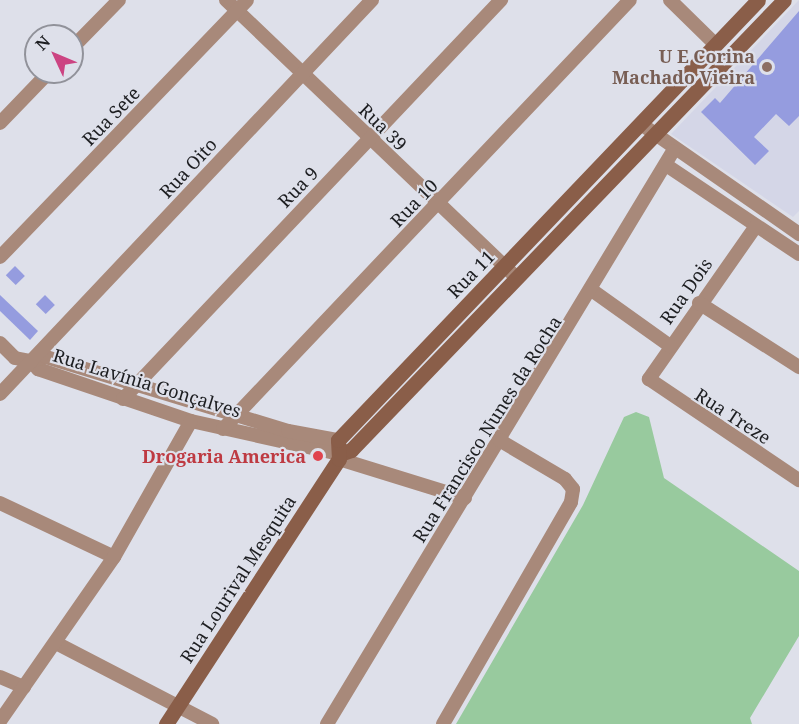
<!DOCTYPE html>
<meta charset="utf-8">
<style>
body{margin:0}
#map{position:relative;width:799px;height:724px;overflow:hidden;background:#dee0ea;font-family:"Noto Serif",serif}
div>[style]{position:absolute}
.built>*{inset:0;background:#d4d6e7}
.green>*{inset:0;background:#98ca9e}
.building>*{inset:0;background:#959cdf;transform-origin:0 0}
.street>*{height:14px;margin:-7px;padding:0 7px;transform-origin:7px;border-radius:7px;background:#a8897a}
.secondary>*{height:15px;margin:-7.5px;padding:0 7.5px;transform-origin:7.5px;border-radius:7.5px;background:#8a5e49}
.dots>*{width:16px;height:16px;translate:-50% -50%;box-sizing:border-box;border:3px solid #dee0ea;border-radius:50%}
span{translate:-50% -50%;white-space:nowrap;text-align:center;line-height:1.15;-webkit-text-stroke:4.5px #dee0ea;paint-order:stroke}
.education-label{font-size:18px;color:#785e54;font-weight:700}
.right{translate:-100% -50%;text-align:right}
.street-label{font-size:18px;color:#1d1e21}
.health-label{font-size:18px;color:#be3a42;font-weight:700}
.north{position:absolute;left:24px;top:24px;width:60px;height:60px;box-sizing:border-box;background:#dee0ea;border:2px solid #91929a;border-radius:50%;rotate:314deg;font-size:16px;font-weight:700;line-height:24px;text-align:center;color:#1d1e21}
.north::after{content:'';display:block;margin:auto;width:21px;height:27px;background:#cc4482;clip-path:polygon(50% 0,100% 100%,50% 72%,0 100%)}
</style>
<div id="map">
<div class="built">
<i style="clip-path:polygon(799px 0,799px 211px,793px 217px,671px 134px)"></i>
</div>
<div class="green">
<i style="clip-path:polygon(636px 412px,649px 417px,664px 478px,799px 571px,799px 636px,750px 718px,752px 724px,456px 724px,583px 505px,624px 417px)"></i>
</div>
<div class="building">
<i style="clip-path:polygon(799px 11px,799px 116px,789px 126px,776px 114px,754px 137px,769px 151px,755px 165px,701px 112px,715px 98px,720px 103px)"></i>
<i style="left:15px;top:266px;width:14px;height:13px;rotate:45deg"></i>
<i style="clip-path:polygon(0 295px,38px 331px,30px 340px,0 311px)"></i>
<i style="left:45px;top:295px;width:14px;height:13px;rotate:45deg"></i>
</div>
<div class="street">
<i style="left:226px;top:0;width:402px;rotate:43.7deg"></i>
<i style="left:670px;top:0;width:64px;rotate:44.4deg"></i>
<i style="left:72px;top:48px;width:67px;rotate:-45.6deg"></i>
<i style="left:0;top:123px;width:71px;rotate:-46.1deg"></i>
<i style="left:641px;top:124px;width:193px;rotate:34.8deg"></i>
<i style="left:666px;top:165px;width:160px;rotate:33.8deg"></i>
<i style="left:756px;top:226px;width:187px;rotate:125deg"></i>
<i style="left:649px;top:379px;width:181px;rotate:34deg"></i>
<i style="left:0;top:257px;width:356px;rotate:-46.1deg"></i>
<i style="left:593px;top:291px;width:95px;rotate:35.5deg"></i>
<i style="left:699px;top:303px;width:119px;rotate:32.6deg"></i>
<i style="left:0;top:343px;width:21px;rotate:45deg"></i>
<i style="left:15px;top:358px;width:16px;rotate:11deg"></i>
<i style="left:31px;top:361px;width:11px;rotate:49deg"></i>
<i style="left:38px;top:369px;width:162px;rotate:18.8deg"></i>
<i style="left:191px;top:421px;width:153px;rotate:12.5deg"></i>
<i style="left:31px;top:361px;width:16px;rotate:-15deg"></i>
<i style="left:46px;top:357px;width:253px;rotate:17deg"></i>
<i style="left:288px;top:431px;width:51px;rotate:10.2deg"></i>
<i style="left:0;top:394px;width:542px;rotate:-46.65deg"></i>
<i style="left:123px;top:399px;width:550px;rotate:-46.55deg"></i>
<i style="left:223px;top:429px;width:591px;rotate:-46.51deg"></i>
<i style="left:339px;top:459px;width:132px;rotate:17.2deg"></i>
<i style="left:0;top:503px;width:126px;rotate:25.3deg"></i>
<i style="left:56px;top:643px;width:176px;rotate:27.4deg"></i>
<i style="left:0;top:677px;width:26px;rotate:23deg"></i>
<i style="left:0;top:721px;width:200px;rotate:-55.2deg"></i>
<i style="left:114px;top:557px;width:156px;rotate:-60.5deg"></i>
<i style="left:327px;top:724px;width:669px;rotate:-58.87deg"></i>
<i style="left:443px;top:724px;width:256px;rotate:-60deg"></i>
<i style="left:571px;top:502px;width:13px;rotate:-81deg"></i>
<i style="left:573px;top:489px;width:13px;rotate:-129deg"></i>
<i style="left:565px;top:479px;width:77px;rotate:-149.4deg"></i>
</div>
<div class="secondary">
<i style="left:340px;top:454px;width:12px;rotate:-20deg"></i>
<i style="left:351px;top:450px;width:624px;rotate:-46.1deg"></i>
<i style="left:166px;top:724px;width:316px;rotate:-56.9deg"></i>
<i style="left:339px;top:459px;width:19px;rotate:-93deg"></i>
<i style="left:338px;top:440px;width:608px;rotate:-46.33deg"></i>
</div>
<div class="dots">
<i style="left:767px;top:67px;background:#8d6e63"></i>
<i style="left:318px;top:456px;background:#e0444e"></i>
</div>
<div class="education-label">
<span class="right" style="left:755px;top:67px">U E Corina<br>Machado Vieira</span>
</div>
<div class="street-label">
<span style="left:111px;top:116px;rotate:-46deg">Rua Sete</span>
<span style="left:383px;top:127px;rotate:44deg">Rua 39</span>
<span style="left:188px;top:168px;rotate:-47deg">Rua Oito</span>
<span style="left:298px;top:187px;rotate:-46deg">Rua 9</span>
<span style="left:414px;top:203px;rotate:-46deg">Rua 10</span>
<span style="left:471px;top:274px;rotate:-46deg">Rua 11</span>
<span style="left:686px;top:291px;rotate:-55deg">Rua Dois</span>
<span style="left:147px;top:383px;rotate:17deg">Rua Lavínia Gonçalves</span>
<span style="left:733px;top:416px;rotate:33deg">Rua Treze</span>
<span style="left:487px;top:429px;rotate:-58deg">Rua Francisco Nunes da Rocha</span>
<span style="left:238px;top:579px;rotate:-57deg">Rua Lourival Mesquita</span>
</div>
<div class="health-label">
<span class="right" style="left:306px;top:456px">Drogaria America</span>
</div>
<div class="north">N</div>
</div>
